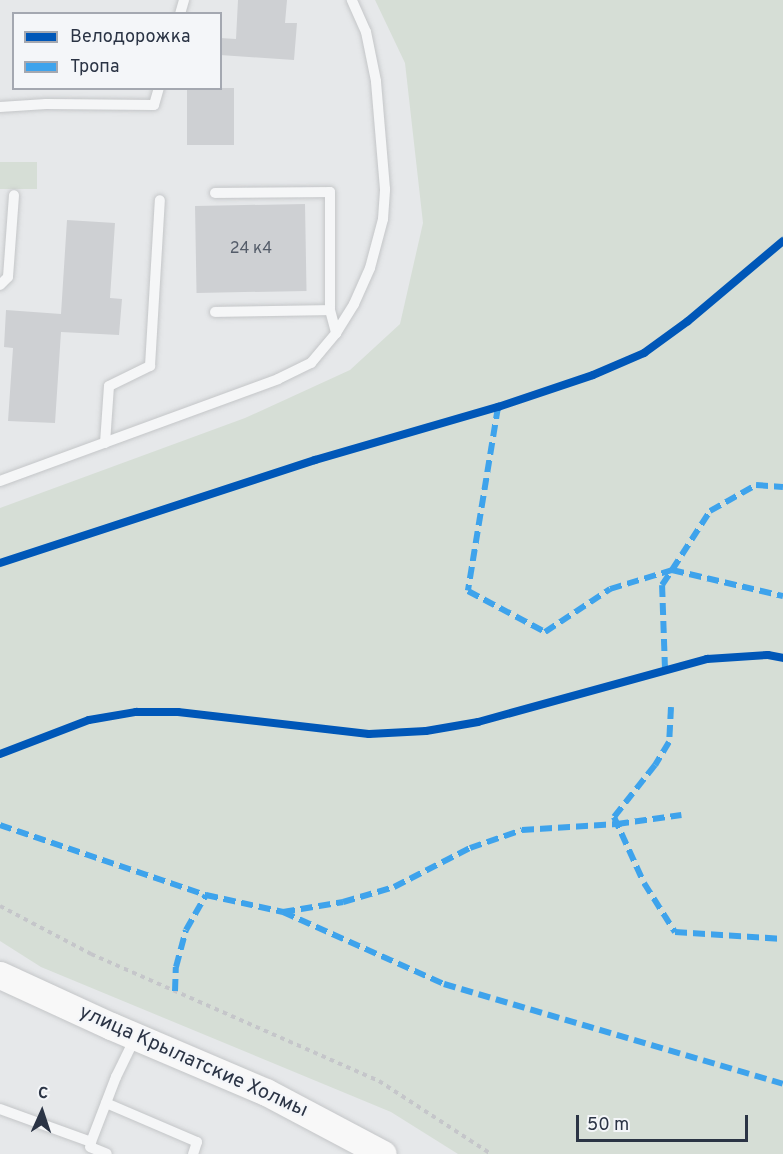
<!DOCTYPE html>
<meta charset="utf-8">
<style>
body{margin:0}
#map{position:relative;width:783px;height:1154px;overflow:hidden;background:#e6e8ea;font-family:Overpass,sans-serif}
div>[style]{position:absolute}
.green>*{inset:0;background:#d6ded6;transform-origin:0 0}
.building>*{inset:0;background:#ced0d3;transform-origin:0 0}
.path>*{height:4px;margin-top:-2px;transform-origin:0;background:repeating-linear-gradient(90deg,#c5c6ca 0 4.5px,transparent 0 9px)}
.roads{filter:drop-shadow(0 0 2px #c4c6c8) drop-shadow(0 0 2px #c4c6c8)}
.lane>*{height:10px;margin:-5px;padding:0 5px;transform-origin:5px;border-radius:5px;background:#f5f6f7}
.secondary>*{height:27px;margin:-13.5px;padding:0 13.5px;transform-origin:13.5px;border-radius:13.5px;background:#f8f8f8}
.quiet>*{height:6px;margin-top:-3px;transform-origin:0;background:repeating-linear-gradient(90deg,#3ea3ec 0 12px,transparent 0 18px)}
.cycleway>*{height:8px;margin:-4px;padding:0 4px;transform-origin:4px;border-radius:4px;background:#0057b8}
span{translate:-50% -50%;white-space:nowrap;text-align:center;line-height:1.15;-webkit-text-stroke:4.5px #f4f6f9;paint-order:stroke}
.number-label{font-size:16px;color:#545c69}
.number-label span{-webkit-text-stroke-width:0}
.street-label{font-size:20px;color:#2b3445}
.legend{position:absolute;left:12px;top:12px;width:210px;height:78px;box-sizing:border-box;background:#f4f6f9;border:2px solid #a4a8b1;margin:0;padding:8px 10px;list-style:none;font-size:18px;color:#2b3445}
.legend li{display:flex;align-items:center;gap:12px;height:30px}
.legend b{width:30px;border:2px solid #a4a8b1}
.north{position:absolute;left:12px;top:1082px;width:60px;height:60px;-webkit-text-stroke:4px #f4f6f9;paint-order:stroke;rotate:3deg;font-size:16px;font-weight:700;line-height:24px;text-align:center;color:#2b3445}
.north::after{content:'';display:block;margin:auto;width:21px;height:27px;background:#2b3445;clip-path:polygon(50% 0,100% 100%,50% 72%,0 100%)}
.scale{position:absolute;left:576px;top:1115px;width:172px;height:27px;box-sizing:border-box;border:3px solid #2b3445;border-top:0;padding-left:8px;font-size:18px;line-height:21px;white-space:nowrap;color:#2b3445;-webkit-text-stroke:4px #f4f6f9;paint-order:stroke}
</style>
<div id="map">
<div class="green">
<i style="clip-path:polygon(375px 0,783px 0,783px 1154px,458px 1154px,391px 1112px,41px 967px,0 941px,0 508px,245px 418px,350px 370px,400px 324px,423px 223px,405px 63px)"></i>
<i style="left:0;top:162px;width:37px;height:27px"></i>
</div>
<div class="building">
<i style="clip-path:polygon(238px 0,287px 0,285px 23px,297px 23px,294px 60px,220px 55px,220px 38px,236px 39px)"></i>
<i style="left:187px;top:88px;width:47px;height:57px"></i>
<i style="left:305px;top:204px;width:87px;height:110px;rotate:89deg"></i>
<i style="clip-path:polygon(67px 220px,115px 223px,110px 298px,122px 299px,119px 335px,61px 332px,55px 423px,8px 421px,13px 348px,4px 347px,6px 310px,61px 314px)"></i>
</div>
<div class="path">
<i style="left:0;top:906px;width:103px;rotate:27.8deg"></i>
<i style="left:91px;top:954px;width:315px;rotate:23.8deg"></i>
<i style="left:379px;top:1081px;width:134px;rotate:33.1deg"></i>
</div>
<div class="roads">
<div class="lane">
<i style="left:180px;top:14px;width:15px;rotate:-74deg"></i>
<i style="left:0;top:107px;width:46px;rotate:-3.7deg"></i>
<i style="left:46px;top:104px;width:108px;rotate:0.5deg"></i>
<i style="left:154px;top:105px;width:18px;rotate:-74deg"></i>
<i style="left:215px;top:193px;width:115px;rotate:-0.5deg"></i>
<i style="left:330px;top:192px;width:118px;rotate:90deg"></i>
<i style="left:330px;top:310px;width:24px;rotate:75deg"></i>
<i style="left:0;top:285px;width:11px;rotate:-45deg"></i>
<i style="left:8px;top:277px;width:82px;rotate:-85.8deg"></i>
<i style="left:215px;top:312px;width:115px;rotate:-1deg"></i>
<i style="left:105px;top:443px;width:57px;rotate:-86deg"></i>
<i style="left:109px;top:386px;width:46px;rotate:-26deg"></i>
<i style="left:150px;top:366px;width:166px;rotate:-86.6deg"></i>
<i style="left:0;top:481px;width:296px;rotate:-20.1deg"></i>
<i style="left:278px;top:379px;width:37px;rotate:-26deg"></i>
<i style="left:311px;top:363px;width:39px;rotate:-50deg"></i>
<i style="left:336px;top:333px;width:34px;rotate:-58deg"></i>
<i style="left:354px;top:304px;width:39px;rotate:-66deg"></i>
<i style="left:370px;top:268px;width:51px;rotate:-75.1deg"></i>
<i style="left:383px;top:219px;width:30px;rotate:-86deg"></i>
<i style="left:385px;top:189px;width:108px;rotate:-94.8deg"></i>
<i style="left:376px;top:81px;width:50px;rotate:-101.5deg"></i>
<i style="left:366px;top:32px;width:35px;rotate:-114deg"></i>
<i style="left:106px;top:1103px;width:99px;rotate:23.2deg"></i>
<i style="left:197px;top:1142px;width:13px;rotate:108deg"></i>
<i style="left:0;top:1109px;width:97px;rotate:19.9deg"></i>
<i style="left:91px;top:1142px;width:70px;rotate:-69deg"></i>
<i style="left:116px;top:1077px;width:46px;rotate:-64deg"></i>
<i style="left:90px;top:1147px;width:18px;rotate:22deg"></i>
</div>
<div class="secondary">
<i style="left:0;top:975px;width:122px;rotate:24.7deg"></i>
<i style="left:111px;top:1026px;width:168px;rotate:23.1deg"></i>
<i style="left:266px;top:1092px;width:132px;rotate:27.9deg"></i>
</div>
</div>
<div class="quiet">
<i style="left:498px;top:407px;width:186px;rotate:99.3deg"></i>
<i style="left:468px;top:591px;width:87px;rotate:28deg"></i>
<i style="left:545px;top:632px;width:78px;rotate:-33.5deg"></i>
<i style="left:610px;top:589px;width:65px;rotate:-17deg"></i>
<i style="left:672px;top:570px;width:114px;rotate:13.2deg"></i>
<i style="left:665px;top:669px;width:84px;rotate:-92deg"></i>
<i style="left:662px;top:585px;width:18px;rotate:-56deg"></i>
<i style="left:672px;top:570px;width:70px;rotate:-57.2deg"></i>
<i style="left:710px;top:511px;width:53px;rotate:-29.5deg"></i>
<i style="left:756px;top:485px;width:27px;rotate:4deg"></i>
<i style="left:671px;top:707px;width:35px;rotate:93deg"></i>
<i style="left:669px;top:742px;width:27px;rotate:121deg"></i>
<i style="left:655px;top:765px;width:66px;rotate:128.3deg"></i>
<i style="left:614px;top:817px;width:72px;rotate:65.6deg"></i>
<i style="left:644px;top:883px;width:58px;rotate:57.7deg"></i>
<i style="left:675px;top:932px;width:108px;rotate:3.7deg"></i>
<i style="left:0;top:825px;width:218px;rotate:18.8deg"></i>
<i style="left:206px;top:895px;width:79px;rotate:12.4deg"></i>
<i style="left:283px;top:912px;width:176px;rotate:24.1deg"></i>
<i style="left:444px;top:984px;width:353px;rotate:16.4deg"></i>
<i style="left:283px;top:912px;width:61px;rotate:-9.5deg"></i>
<i style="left:343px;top:902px;width:53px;rotate:-16.4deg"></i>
<i style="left:394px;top:887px;width:85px;rotate:-27.2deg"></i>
<i style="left:470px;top:848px;width:55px;rotate:-19.1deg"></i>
<i style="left:522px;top:830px;width:95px;rotate:-3.6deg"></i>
<i style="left:617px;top:824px;width:65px;rotate:-8deg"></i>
<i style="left:175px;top:991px;width:24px;rotate:-88deg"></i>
<i style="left:176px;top:967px;width:38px;rotate:-75deg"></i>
<i style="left:186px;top:930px;width:40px;rotate:-60.3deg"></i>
</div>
<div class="cycleway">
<i style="left:0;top:563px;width:331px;rotate:-18.1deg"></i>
<i style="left:315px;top:460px;width:191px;rotate:-16.2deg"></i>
<i style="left:498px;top:407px;width:100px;rotate:-18.6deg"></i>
<i style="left:593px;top:375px;width:56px;rotate:-23.3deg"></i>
<i style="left:644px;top:353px;width:54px;rotate:-36deg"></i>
<i style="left:688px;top:321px;width:124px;rotate:-40.1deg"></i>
<i style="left:0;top:754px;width:95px;rotate:-20.9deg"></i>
<i style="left:89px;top:720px;width:48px;rotate:-9.7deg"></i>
<i style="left:136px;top:712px;width:42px"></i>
<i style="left:178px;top:712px;width:192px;rotate:6.6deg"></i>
<i style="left:369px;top:734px;width:57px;rotate:-3deg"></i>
<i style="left:426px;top:731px;width:53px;rotate:-9.8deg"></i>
<i style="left:478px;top:722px;width:238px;rotate:-15.4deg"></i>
<i style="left:707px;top:659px;width:61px;rotate:-3.8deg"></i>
<i style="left:768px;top:655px;width:15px;rotate:11deg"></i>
</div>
<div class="number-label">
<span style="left:251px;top:249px">24 к4</span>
</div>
<div class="street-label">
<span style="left:193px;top:1062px;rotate:24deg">улица Крылатские Холмы</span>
</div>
<ul class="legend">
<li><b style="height:8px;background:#0057b8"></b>Велодорожка</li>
<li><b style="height:8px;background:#3ea3ec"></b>Тропа</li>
</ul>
<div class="north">С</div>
<div class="scale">50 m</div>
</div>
